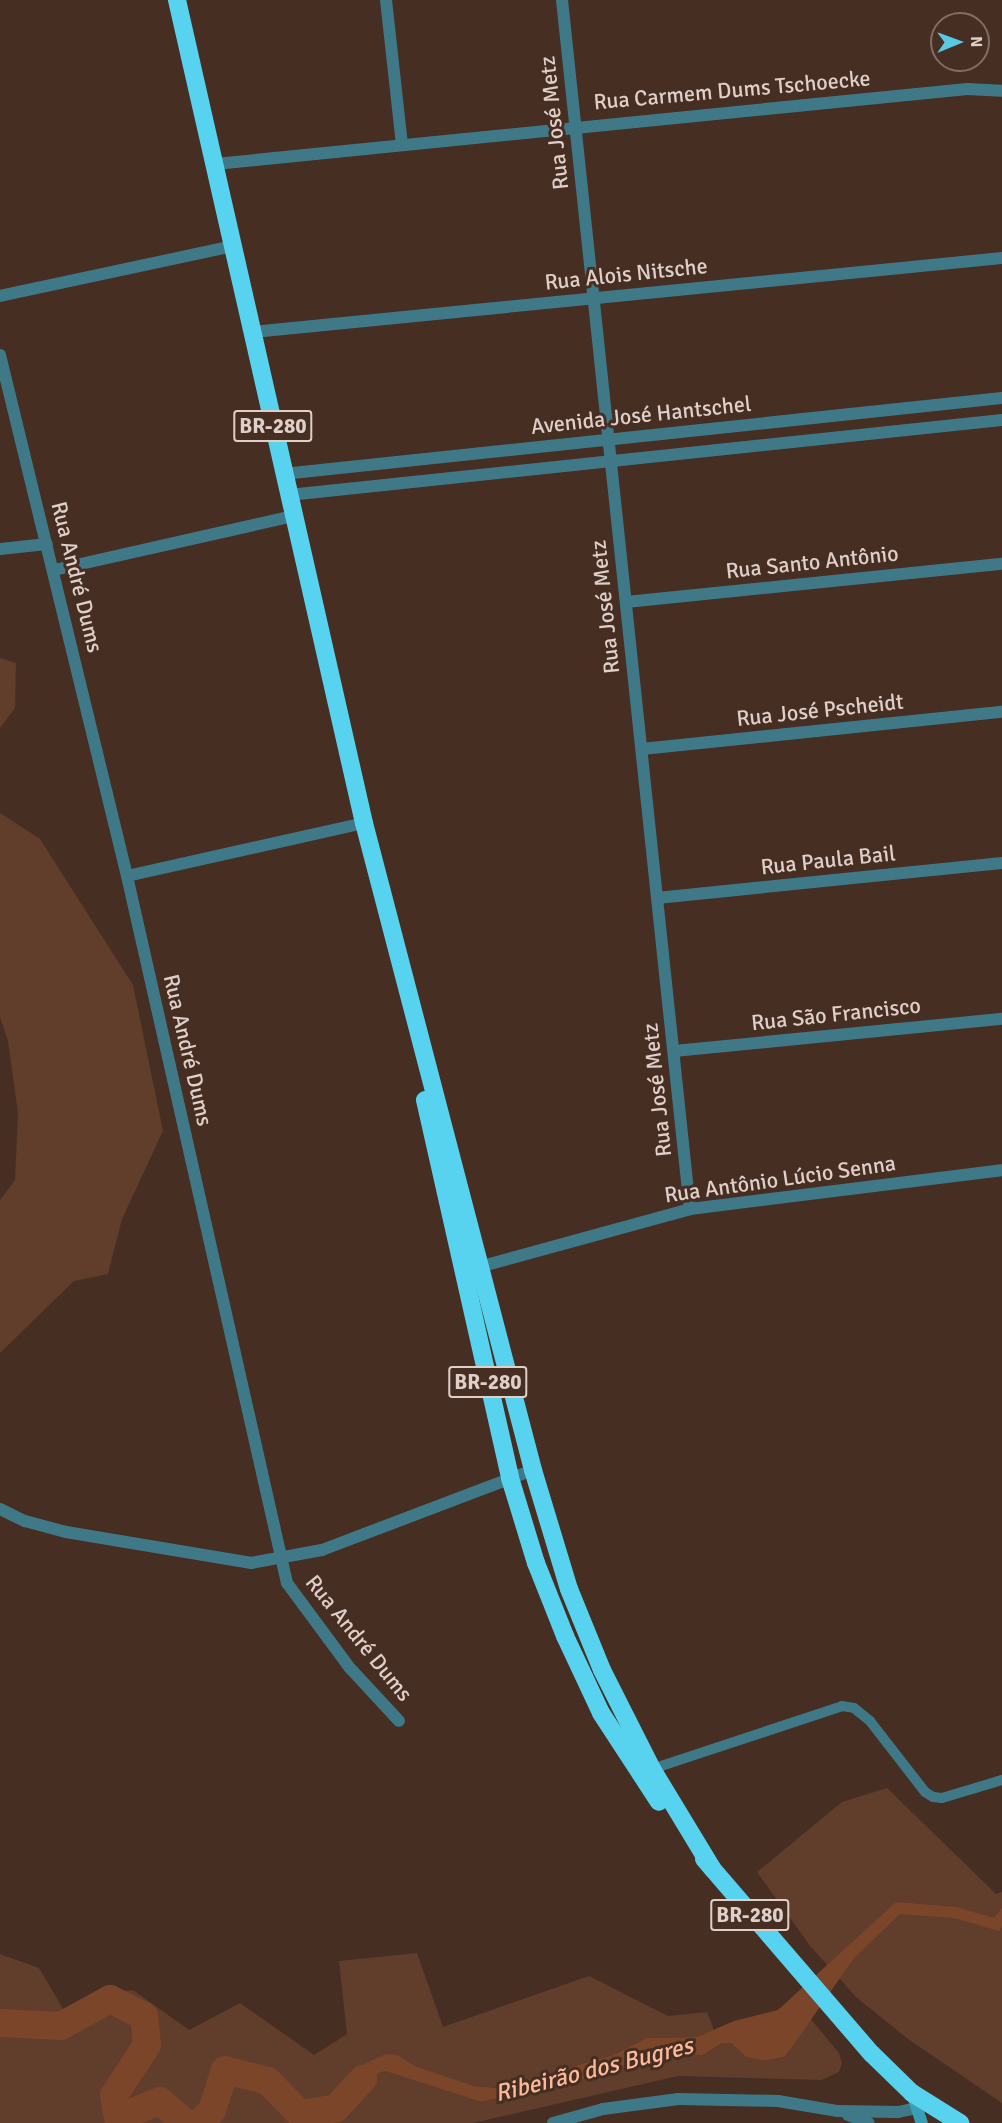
<!DOCTYPE html>
<meta charset="utf-8">
<style>
body{margin:0}
#map{position:relative;width:1002px;height:2123px;overflow:hidden;background:#462e23;font-family:Signika,sans-serif}
div>[style]{position:absolute}
.green>*{inset:0;background:#613d2b}
.water>*{inset:0;background:#7b452a}
.river>*{height:28px;margin:-14px;padding:0 14px;transform-origin:14px;border-radius:14px;background:#7b452a}
.lane>*{height:10px;margin:-5px;padding:0 5px;transform-origin:5px;border-radius:5px;background:#3f7988}
.street>*{height:12px;margin:-6px;padding:0 6px;transform-origin:6px;border-radius:6px;background:#3f7988}
.secondary>*{height:12px;margin:-6px;padding:0 6px;transform-origin:6px;border-radius:6px;background:#399fb6}
.highway>*{height:18px;margin:-9px;padding:0 9px;transform-origin:9px;border-radius:9px;background:#58d3ef}
span{translate:-50% -50%;white-space:nowrap;text-align:center;line-height:1.15;-webkit-text-stroke:6px #462e23;paint-order:stroke}
.shield-label span{padding:2px 4px;background:#462e23;border:2px solid;border-radius:4px;-webkit-text-stroke-width:0}
.shield-label{font-size:21px;color:#dfcfc8;font-weight:700}
.street-label{font-size:22px;color:#dfcfc8}
.water-label{font-size:24px;color:#feb999;font-style:italic}
.north{position:absolute;left:930px;top:12px;width:60px;height:60px;box-sizing:border-box;background:#462e23;border:2px solid #836e65;border-radius:50%;rotate:89deg;font-size:16px;font-weight:700;line-height:24px;text-align:center;color:#dfcfc8}
.north::after{content:'';display:block;margin:auto;width:21px;height:27px;background:#58c9e3;clip-path:polygon(50% 0,100% 100%,50% 72%,0 100%)}
</style>
<div id="map">
<div class="green">
<i style="clip-path:polygon(0 658px,16px 663px,15px 708px,0 728px)"></i>
<i style="clip-path:polygon(0 813px,40px 839px,133px 985px,163px 1131px,122px 1219px,108px 1274px,74px 1281px,0 1353px,0 1200px,15px 1180px,18px 1113px,8px 1041px,0 1017px)"></i>
<i style="clip-path:polygon(887px 1788px,996px 1894px,1002px 1892px,1002px 2103px,908px 2039px,856px 1997px,811px 1947px,757px 1872px,842px 1802px)"></i>
<i style="clip-path:polygon(417px 1953px,443px 2027px,589px 1976px,668px 2016px,707px 2012px,714px 2030px,697px 2037px,646px 2038px,613px 2055px,498px 2088px,474px 2086px,415px 2066px,398px 2055px,351px 2079px,338px 2107px,372px 2076px,385px 2071px,481px 2102px,600px 2075px,641px 2059px,703px 2055px,722px 2043px,731px 2043px,746px 2057px,765px 2061px,786px 2057px,809px 2017px,839px 2053px,842px 2063px,839px 2072px,821px 2080px,678px 2076px,473px 2123px,0 2123px,0 1954px,39px 1968px,65px 2012px,103px 1993px,133px 1990px,189px 2030px,240px 2003px,314px 2055px,347px 2034px,339px 1961px)"></i>
</div>
<div class="water">
<i style="clip-path:polygon(896px 1902px,956px 1907px,994px 1918px,1002px 1908px,1002px 1927px,999px 1931px,954px 1918px,900px 1914px,854px 1958px,785px 2057px,765px 2061px,746px 2057px,731px 2043px,722px 2043px,703px 2055px,641px 2059px,600px 2075px,481px 2102px,385px 2071px,372px 2076px,336px 2108px,362px 2065px,386px 2054px,398px 2055px,415px 2066px,474px 2086px,498px 2088px,613px 2055px,646px 2038px,697px 2037px,734px 2021px,778px 2010px)"></i>
</div>
<div class="river">
<i style="left:0;top:2023px;width:61px;rotate:2.8deg"></i>
<i style="left:61px;top:2026px;width:56px;rotate:-28.9deg"></i>
<i style="left:110px;top:1999px;width:38px;rotate:27deg"></i>
<i style="left:144px;top:2016px;width:29px;rotate:84deg"></i>
<i style="left:147px;top:2045px;width:60px;rotate:123.4deg"></i>
<i style="left:114px;top:2095px;width:23px;rotate:80deg"></i>
<i style="left:118px;top:2118px;width:45px;rotate:-22deg"></i>
<i style="left:160px;top:2101px;width:33px;rotate:41deg"></i>
<i style="left:200px;top:2123px;width:18px;rotate:-47deg"></i>
<i style="left:212px;top:2110px;width:42px;rotate:-72deg"></i>
<i style="left:225px;top:2070px;width:44px;rotate:14.3deg"></i>
<i style="left:268px;top:2081px;width:46px;rotate:45.9deg"></i>
<i style="left:300px;top:2114px;width:36px;rotate:-9deg"></i>
<i style="left:336px;top:2108px;width:40px;rotate:-47deg"></i>
</div>
<div class="lane">
<i style="left:652px;top:1769px;width:200px;rotate:-18.3deg"></i>
<i style="left:842px;top:1706px;width:12px;rotate:9deg"></i>
<i style="left:854px;top:1708px;width:21px;rotate:39deg"></i>
<i style="left:870px;top:1721px;width:90px;rotate:52.2deg"></i>
<i style="left:925px;top:1792px;width:9px;rotate:32deg"></i>
<i style="left:933px;top:1797px;width:9px;rotate:6deg"></i>
<i style="left:942px;top:1798px;width:63px;rotate:-16.7deg"></i>
</div>
<div class="street">
<i style="left:386px;top:0;width:145px;rotate:83.7deg"></i>
<i style="left:562px;top:0;width:1216px;rotate:83.96deg"></i>
<i style="left:215px;top:164px;width:756px;rotate:-5.7deg"></i>
<i style="left:967px;top:89px;width:35px;rotate:3deg"></i>
<i style="left:0;top:296px;width:239px;rotate:-12.1deg"></i>
<i style="left:253px;top:332px;width:753px;rotate:-5.64deg"></i>
<i style="left:0;top:355px;width:536px;rotate:76.3deg"></i>
<i style="left:127px;top:876px;width:725px;rotate:77.25deg"></i>
<i style="left:287px;top:1583px;width:106px;rotate:53.5deg"></i>
<i style="left:350px;top:1668px;width:72px;rotate:47.2deg"></i>
<i style="left:283px;top:474px;width:723px;rotate:-6.03deg"></i>
<i style="left:289px;top:495px;width:717px;rotate:-6deg"></i>
<i style="left:0;top:549px;width:47px;rotate:-6.1deg"></i>
<i style="left:54px;top:570px;width:246px;rotate:-12.7deg"></i>
<i style="left:626px;top:602px;width:378px;rotate:-5.8deg"></i>
<i style="left:642px;top:749px;width:362px;rotate:-5.9deg"></i>
<i style="left:127px;top:876px;width:243px;rotate:-12.6deg"></i>
<i style="left:657px;top:898px;width:347px;rotate:-5.8deg"></i>
<i style="left:674px;top:1051px;width:330px;rotate:-5.6deg"></i>
<i style="left:475px;top:1268px;width:223px;rotate:-15.3deg"></i>
<i style="left:690px;top:1209px;width:314px;rotate:-7.1deg"></i>
<i style="left:0;top:1509px;width:28px;rotate:26deg"></i>
<i style="left:25px;top:1521px;width:42px;rotate:15deg"></i>
<i style="left:66px;top:1532px;width:188px;rotate:9.5deg"></i>
<i style="left:251px;top:1563px;width:72px;rotate:-10.4deg"></i>
<i style="left:322px;top:1550px;width:226px;rotate:-20.8deg"></i>
<i style="left:848px;top:2115px;width:22px;rotate:21deg"></i>
<i style="left:553px;top:2123px;width:52px;rotate:-15.6deg"></i>
<i style="left:603px;top:2109px;width:76px;rotate:-7.6deg"></i>
<i style="left:678px;top:2099px;width:100px;rotate:1.1deg"></i>
<i style="left:778px;top:2101px;width:61px;rotate:9.5deg"></i>
<i style="left:838px;top:2111px;width:60px;rotate:1deg"></i>
<i style="left:898px;top:2112px;width:19px;rotate:-12deg"></i>
</div>
<div class="secondary">
<i style="left:912px;top:2093px;width:32px;rotate:72deg"></i>
</div>
<div class="highway">
<i style="left:177px;top:0;width:844px;rotate:77.2deg"></i>
<i style="left:364px;top:823px;width:669px;rotate:75.36deg"></i>
<i style="left:533px;top:1470px;width:124px;rotate:73.2deg"></i>
<i style="left:569px;top:1589px;width:87px;rotate:67.8deg"></i>
<i style="left:602px;top:1670px;width:111px;rotate:63.2deg"></i>
<i style="left:652px;top:1769px;width:116px;rotate:58.8deg"></i>
<i style="left:425px;top:1100px;width:387px;rotate:77.3deg"></i>
<i style="left:510px;top:1478px;width:89px;rotate:73deg"></i>
<i style="left:536px;top:1563px;width:79px;rotate:68.3deg"></i>
<i style="left:565px;top:1636px;width:85px;rotate:64.9deg"></i>
<i style="left:601px;top:1713px;width:106px;rotate:56.9deg"></i>
<i style="left:704px;top:1859px;width:257px;rotate:49.3deg"></i>
<i style="left:872px;top:2054px;width:56px;rotate:44.3deg"></i>
<i style="left:912px;top:2093px;width:57px;rotate:32deg"></i>
</div>
<div class="shield-label">
<span style="left:273px;top:426px">BR-280</span>
<span style="left:488px;top:1382px">BR-280</span>
<span style="left:750px;top:1915px">BR-280</span>
</div>
<div class="street-label">
<span style="left:732px;top:90px;rotate:-5deg">Rua Carmem Dums Tschoecke</span>
<span style="left:554px;top:123px;rotate:-96deg">Rua José Metz</span>
<span style="left:626px;top:274px;rotate:-6deg">Rua Alois Nitsche</span>
<span style="left:641px;top:415px;rotate:-6deg">Avenida José Hantschel</span>
<span style="left:812px;top:562px;rotate:-6deg">Rua Santo Antônio</span>
<span style="left:77px;top:577px;rotate:76deg">Rua André Dums</span>
<span style="left:605px;top:607px;rotate:-96deg">Rua José Metz</span>
<span style="left:820px;top:710px;rotate:-6deg">Rua José Pscheidt</span>
<span style="left:828px;top:860px;rotate:-6deg">Rua Paula Bail</span>
<span style="left:836px;top:1014px;rotate:-6deg">Rua São Francisco</span>
<span style="left:188px;top:1050px;rotate:77deg">Rua André Dums</span>
<span style="left:657px;top:1090px;rotate:-96deg">Rua José Metz</span>
<span style="left:780px;top:1179px;rotate:-8deg">Rua Antônio Lúcio Senna</span>
<span style="left:359px;top:1638px;rotate:51deg">Rua André Dums</span>
</div>
<div class="water-label">
<span style="left:594px;top:2070px;rotate:-14deg">Ribeirão dos Bugres</span>
</div>
<div class="north">N</div>
</div>
